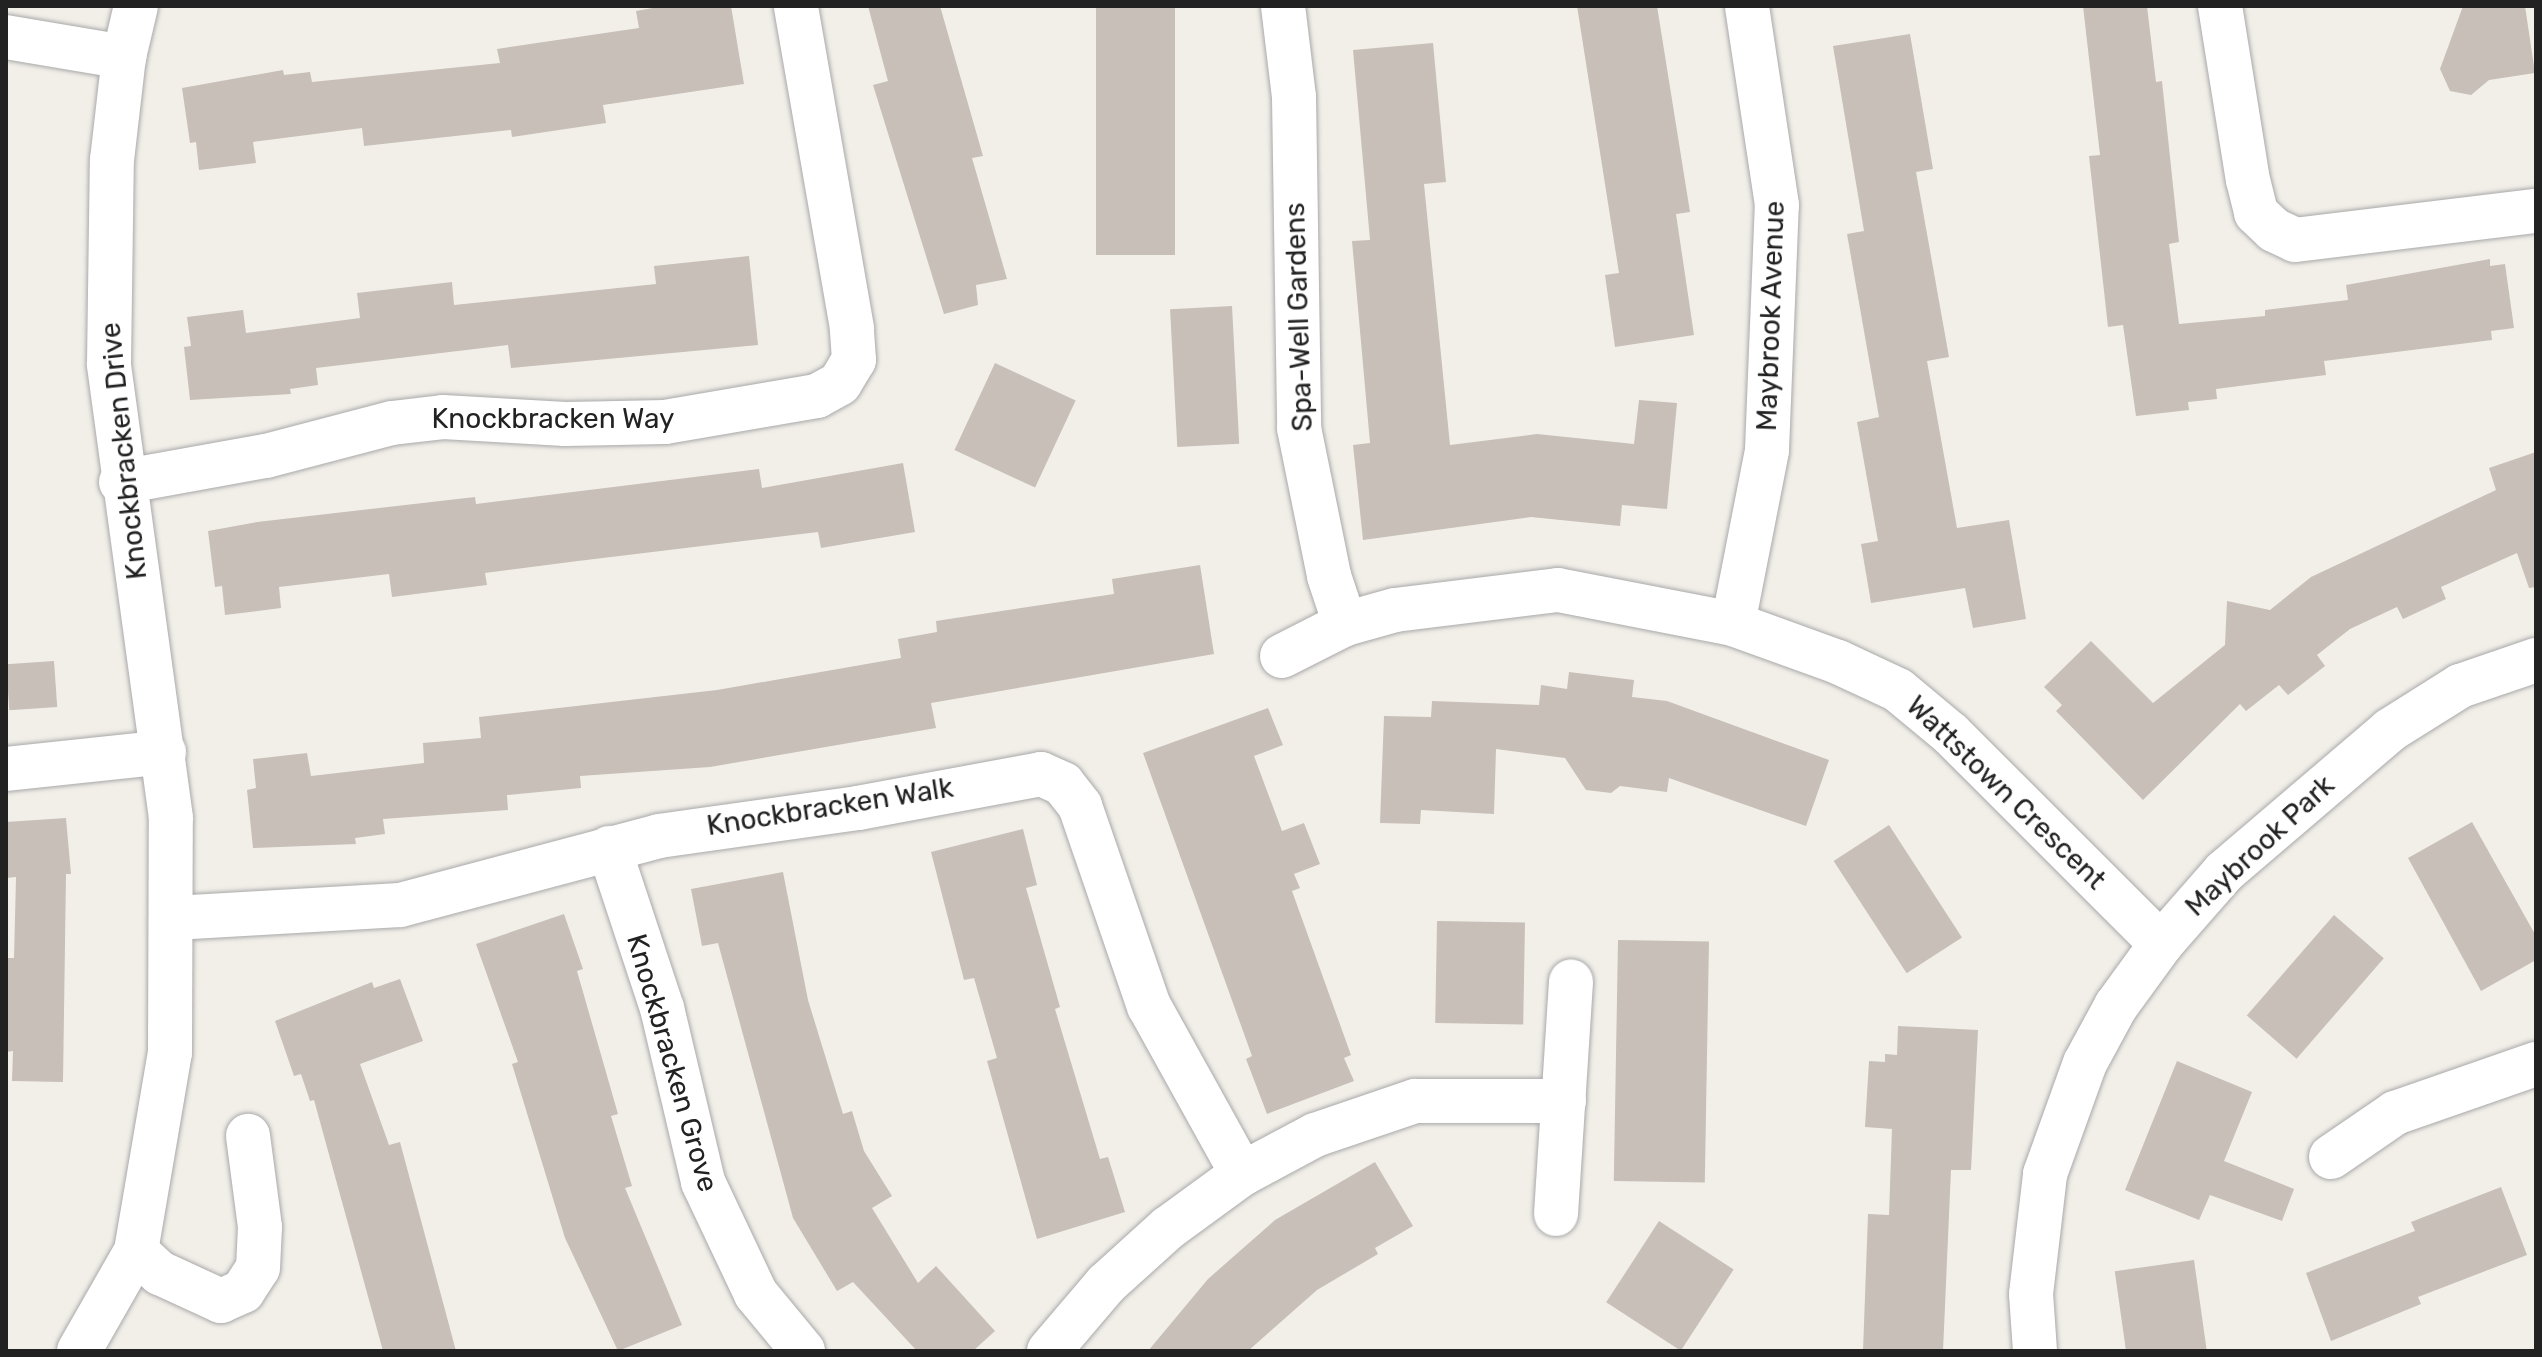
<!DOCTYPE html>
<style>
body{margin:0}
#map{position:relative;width:2542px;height:1357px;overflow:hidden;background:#f2efe9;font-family:Rubik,sans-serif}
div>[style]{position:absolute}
.building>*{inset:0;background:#c7bfb8;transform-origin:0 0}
.roads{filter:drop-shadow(0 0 2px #a9a9a9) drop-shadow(0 0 2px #a9a9a9)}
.street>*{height:44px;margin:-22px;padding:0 22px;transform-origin:22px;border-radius:22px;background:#fff}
span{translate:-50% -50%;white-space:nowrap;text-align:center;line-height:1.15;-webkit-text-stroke:7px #fff;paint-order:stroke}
.street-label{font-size:28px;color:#222}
.frame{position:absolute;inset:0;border:8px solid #222;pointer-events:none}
</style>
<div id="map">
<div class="building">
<i style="clip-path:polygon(664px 6px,731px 6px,744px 84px,603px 105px,606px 123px,512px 137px,511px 130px,364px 146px,362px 128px,253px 142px,256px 163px,199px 170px,196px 142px,190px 143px,182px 88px,283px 70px,284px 75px,310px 72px,312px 82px,500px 63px,497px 49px,639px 28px,636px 11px)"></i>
<i style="clip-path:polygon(868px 6px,940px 6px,983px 156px,972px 158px,1007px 279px,976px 285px,978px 305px,944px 314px,873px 85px,888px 81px)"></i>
<i style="left:1096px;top:6px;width:79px;height:249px"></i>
<i style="clip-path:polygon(1577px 6px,1657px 6px,1690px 212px,1676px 214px,1694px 335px,1615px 347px,1605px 275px,1619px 273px)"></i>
<i style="clip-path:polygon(2083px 6px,2147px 6px,2156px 82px,2162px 81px,2176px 214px,2179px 242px,2169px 244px,2179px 324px,2265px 316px,2265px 310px,2348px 300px,2346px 285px,2490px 259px,2490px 266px,2505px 264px,2514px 328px,2491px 331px,2492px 340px,2324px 361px,2326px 375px,2216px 389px,2217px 399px,2188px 402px,2189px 410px,2136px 416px,2123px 325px,2108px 327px,2089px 156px,2100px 155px)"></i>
<i style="clip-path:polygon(2463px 6px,2525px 6px,2535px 73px,2489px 80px,2471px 95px,2450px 91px,2440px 69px)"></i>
<i style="clip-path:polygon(1910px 34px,1933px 169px,1916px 172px,1949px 357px,1927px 361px,1957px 528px,2009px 520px,2026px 619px,1973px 628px,1965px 588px,1871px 603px,1861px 544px,1878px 541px,1857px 422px,1879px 417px,1847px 234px,1864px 231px,1833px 46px)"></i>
<i style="clip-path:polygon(1433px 43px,1446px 182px,1424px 184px,1450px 445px,1537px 434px,1634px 444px,1639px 400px,1677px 403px,1667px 509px,1622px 505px,1620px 526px,1531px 517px,1363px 540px,1353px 445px,1370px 443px,1352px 241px,1370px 240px,1353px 50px)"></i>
<i style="clip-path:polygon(749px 256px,758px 345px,511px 368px,508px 345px,316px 368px,318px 385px,290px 389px,291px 394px,190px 400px,184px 347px,191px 346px,187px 317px,243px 310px,246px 333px,360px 318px,357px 293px,452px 282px,454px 305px,656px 284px,654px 266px)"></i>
<i style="left:1232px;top:306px;width:138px;height:62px;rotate:87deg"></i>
<i style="left:995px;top:363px;width:89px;height:96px;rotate:25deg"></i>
<i style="clip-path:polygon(2536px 452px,2536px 587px,2529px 588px,2517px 553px,2441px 587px,2446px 599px,2403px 619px,2397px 607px,2350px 629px,2317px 655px,2325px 666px,2288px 695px,2279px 685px,2246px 711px,2240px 704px,2143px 800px,2056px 711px,2062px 705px,2044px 687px,2091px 641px,2153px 703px,2225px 645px,2227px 601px,2270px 610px,2311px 577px,2496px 490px,2489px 468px)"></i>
<i style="clip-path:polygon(903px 463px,915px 532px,821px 548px,818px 532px,578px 561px,485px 573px,487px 585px,392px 597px,389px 574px,279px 587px,281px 608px,225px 615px,222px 586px,215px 587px,208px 531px,257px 522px,475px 497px,476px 504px,759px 469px,762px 488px)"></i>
<i style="clip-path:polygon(1200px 565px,1214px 654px,931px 703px,936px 728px,710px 767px,580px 776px,581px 788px,507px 795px,508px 810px,383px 819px,385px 834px,355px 838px,356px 844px,253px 848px,247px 790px,256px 788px,253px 759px,307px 753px,311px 776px,424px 763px,423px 743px,481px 738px,479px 717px,717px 690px,901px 658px,898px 639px,937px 632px,936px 621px,1114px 594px,1112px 579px)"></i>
<i style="left:54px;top:661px;width:46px;height:48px;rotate:86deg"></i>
<i style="clip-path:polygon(1569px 672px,1634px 680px,1632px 697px,1667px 701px,1829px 760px,1806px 826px,1669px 778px,1667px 792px,1620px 786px,1611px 793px,1586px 790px,1565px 758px,1496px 749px,1494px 814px,1421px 810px,1420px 824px,1380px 823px,1384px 716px,1431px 717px,1432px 701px,1539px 705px,1541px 685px,1567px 689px)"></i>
<i style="clip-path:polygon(1268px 708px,1283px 745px,1254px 756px,1282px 831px,1304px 823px,1320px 864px,1294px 874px,1300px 888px,1292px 891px,1351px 1055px,1344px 1058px,1354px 1081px,1267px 1114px,1246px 1059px,1252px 1056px,1143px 753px)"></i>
<i style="clip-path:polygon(66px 818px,71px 874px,66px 874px,63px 1082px,12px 1081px,13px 1051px,6px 1052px,6px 958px,14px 958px,16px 877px,6px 878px,6px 822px)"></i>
<i style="clip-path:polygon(2472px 822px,2536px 936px,2536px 960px,2481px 991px,2408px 858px)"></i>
<i style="left:1889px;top:825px;width:134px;height:66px;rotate:57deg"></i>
<i style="clip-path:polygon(1023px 829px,1037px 885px,1026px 888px,1060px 1007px,1055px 1009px,1100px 1159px,1108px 1157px,1125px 1212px,1037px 1239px,987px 1061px,997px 1058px,974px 978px,964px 980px,931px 852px)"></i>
<i style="clip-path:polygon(783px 872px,808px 1000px,843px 1114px,852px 1111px,864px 1151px,892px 1196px,872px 1208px,918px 1283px,936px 1266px,995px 1331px,973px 1351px,917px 1351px,853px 1282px,837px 1291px,793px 1218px,718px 943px,702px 946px,691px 889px)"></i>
<i style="clip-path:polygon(564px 914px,583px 969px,577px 971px,618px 1114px,611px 1116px,632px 1186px,625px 1188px,682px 1325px,618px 1351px,565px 1238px,512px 1064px,518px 1062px,476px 944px)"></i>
<i style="left:2334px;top:915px;width:66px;height:133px;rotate:41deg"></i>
<i style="left:1437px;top:921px;width:88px;height:102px;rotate:1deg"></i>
<i style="left:1618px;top:940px;width:91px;height:241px;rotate:1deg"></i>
<i style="clip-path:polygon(400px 979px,423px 1041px,360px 1064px,389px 1145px,400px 1142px,456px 1351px,383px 1351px,314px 1100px,310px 1101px,301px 1074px,294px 1076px,275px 1021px,372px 982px,374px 988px)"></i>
<i style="clip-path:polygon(1898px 1026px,1978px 1030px,1971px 1170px,1951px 1170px,1943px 1351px,1863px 1351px,1868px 1214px,1889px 1215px,1892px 1129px,1865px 1127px,1869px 1061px,1885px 1062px,1885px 1054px,1897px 1055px)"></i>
<i style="clip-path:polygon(2177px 1061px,2252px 1092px,2224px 1161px,2294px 1189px,2282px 1221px,2210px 1195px,2199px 1220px,2125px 1190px)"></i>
<i style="clip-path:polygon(1375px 1162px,1413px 1226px,1375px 1248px,1378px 1254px,1317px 1290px,1248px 1351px,1148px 1351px,1208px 1279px,1275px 1220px)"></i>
<i style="clip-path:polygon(2501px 1187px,2527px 1255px,2418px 1297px,2421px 1304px,2331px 1341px,2306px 1273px,2415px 1231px,2411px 1222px)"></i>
<i style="left:1659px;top:1221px;width:89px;height:97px;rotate:33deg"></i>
<i style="left:2194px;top:1260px;width:92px;height:80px;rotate:82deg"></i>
</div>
<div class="roads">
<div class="street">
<i style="left:1283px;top:6px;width:92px;rotate:83.1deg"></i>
<i style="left:1294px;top:97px;width:331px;rotate:89.1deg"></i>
<i style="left:1299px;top:428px;width:151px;rotate:78.5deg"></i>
<i style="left:1329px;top:576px;width:51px;rotate:71.6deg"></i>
<i style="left:2220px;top:6px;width:176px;rotate:80.9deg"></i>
<i style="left:2248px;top:180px;width:34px;rotate:76deg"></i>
<i style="left:2256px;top:213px;width:25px;rotate:43deg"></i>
<i style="left:2274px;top:230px;width:23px;rotate:25deg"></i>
<i style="left:2295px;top:240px;width:243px;rotate:-6.9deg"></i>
<i style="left:6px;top:37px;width:120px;rotate:9.6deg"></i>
<i style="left:121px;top:482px;width:147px;rotate:-10.2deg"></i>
<i style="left:266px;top:456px;width:130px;rotate:-14.7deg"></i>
<i style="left:392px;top:423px;width:51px;rotate:-6.7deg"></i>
<i style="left:443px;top:417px;width:122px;rotate:3.3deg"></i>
<i style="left:565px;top:424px;width:100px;rotate:-1.1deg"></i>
<i style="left:665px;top:422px;width:154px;rotate:-9.7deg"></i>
<i style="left:817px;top:396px;width:26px;rotate:-29deg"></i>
<i style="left:840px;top:383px;width:27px;rotate:-59deg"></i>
<i style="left:854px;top:360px;width:32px;rotate:-94deg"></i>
<i style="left:852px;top:328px;width:327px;rotate:-99.9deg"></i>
<i style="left:1733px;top:624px;width:177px;rotate:-78.9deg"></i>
<i style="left:1767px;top:450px;width:245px;rotate:-87.7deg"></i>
<i style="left:1777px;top:205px;width:201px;rotate:-98.6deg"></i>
<i style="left:1282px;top:656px;width:71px;rotate:-26.9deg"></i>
<i style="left:1345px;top:624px;width:52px;rotate:-15.6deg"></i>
<i style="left:1395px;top:610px;width:164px;rotate:-7deg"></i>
<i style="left:1558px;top:590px;width:178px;rotate:11deg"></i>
<i style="left:1733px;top:624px;width:112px;rotate:19.9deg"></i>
<i style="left:1838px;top:662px;width:66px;rotate:25deg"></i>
<i style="left:1898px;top:690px;width:69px;rotate:39.7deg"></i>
<i style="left:1951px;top:734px;width:297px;rotate:45deg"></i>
<i style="left:6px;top:769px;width:159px;rotate:-6.1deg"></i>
<i style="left:609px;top:848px;width:169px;rotate:71.7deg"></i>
<i style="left:662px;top:1008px;width:179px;rotate:76.7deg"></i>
<i style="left:703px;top:1182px;width:124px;rotate:64.7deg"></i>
<i style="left:756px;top:1294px;width:74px;rotate:50.5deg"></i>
<i style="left:174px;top:918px;width:226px;rotate:-3.3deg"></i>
<i style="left:400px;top:905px;width:268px;rotate:-14.9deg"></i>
<i style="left:659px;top:836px;width:201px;rotate:-8deg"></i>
<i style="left:858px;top:808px;width:186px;rotate:-10.5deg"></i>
<i style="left:1041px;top:774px;width:24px;rotate:24deg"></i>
<i style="left:1063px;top:784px;width:28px;rotate:52deg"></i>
<i style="left:1080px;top:806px;width:212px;rotate:71deg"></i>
<i style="left:1149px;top:1006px;width:192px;rotate:61deg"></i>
<i style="left:2331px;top:1157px;width:78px;rotate:-34.5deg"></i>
<i style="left:2395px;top:1113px;width:149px;rotate:-19.2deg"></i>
<i style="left:1556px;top:1214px;width:233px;rotate:-86.3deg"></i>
<i style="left:136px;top:1251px;width:33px;rotate:43deg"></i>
<i style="left:160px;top:1273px;width:67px;rotate:24.7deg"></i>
<i style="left:221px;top:1301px;width:24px;rotate:-24deg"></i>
<i style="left:243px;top:1291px;width:27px;rotate:-57deg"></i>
<i style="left:258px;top:1268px;width:41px;rotate:-87.2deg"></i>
<i style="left:260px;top:1227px;width:92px;rotate:-97.5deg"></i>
<i style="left:79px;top:1351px;width:115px;rotate:-60.3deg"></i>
<i style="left:136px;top:1251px;width:201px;rotate:-80.3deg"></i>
<i style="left:170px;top:1053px;width:235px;rotate:-89.8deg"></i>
<i style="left:171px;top:818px;width:458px;rotate:-97.8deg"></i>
<i style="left:109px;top:364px;width:204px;rotate:-89.2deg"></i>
<i style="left:112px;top:160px;width:104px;rotate:-83.4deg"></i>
<i style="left:124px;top:57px;width:52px;rotate:-76.8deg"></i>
<i style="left:1049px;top:1351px;width:88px;rotate:-49.6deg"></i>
<i style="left:1106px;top:1284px;width:84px;rotate:-42.1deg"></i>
<i style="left:1168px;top:1228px;width:92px;rotate:-36.1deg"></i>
<i style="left:1242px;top:1174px;width:83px;rotate:-28.1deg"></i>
<i style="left:1315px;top:1135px;width:106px;rotate:-18.8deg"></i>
<i style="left:1415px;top:1101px;width:149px"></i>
<i style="left:2035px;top:1351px;width:57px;rotate:-94deg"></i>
<i style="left:2031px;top:1294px;width:121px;rotate:-83.3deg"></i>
<i style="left:2045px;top:1174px;width:118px;rotate:-70.2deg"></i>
<i style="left:2085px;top:1063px;width:65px;rotate:-61.5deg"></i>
<i style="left:2116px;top:1006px;width:77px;rotate:-54deg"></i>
<i style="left:2161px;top:944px;width:96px;rotate:-48.8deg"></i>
<i style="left:2224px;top:872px;width:218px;rotate:-40.5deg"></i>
<i style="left:2390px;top:730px;width:83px;rotate:-32.2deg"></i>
<i style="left:2460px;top:686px;width:80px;rotate:-18.9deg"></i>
</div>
</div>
<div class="street-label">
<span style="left:1771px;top:316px;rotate:-88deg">Maybrook Avenue</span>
<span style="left:1299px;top:317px;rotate:-92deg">Spa-Well Gardens</span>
<span style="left:553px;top:419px">Knockbracken Way</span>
<span style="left:124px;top:451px;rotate:-96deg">Knockbracken Drive</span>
<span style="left:2006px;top:793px;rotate:44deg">Wattstown Crescent</span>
<span style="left:830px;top:807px;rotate:-9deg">Knockbracken Walk</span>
<span style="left:2260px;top:846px;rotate:-43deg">Maybrook Park</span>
<span style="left:672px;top:1063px;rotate:74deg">Knockbracken Grove</span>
</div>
<div class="frame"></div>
</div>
